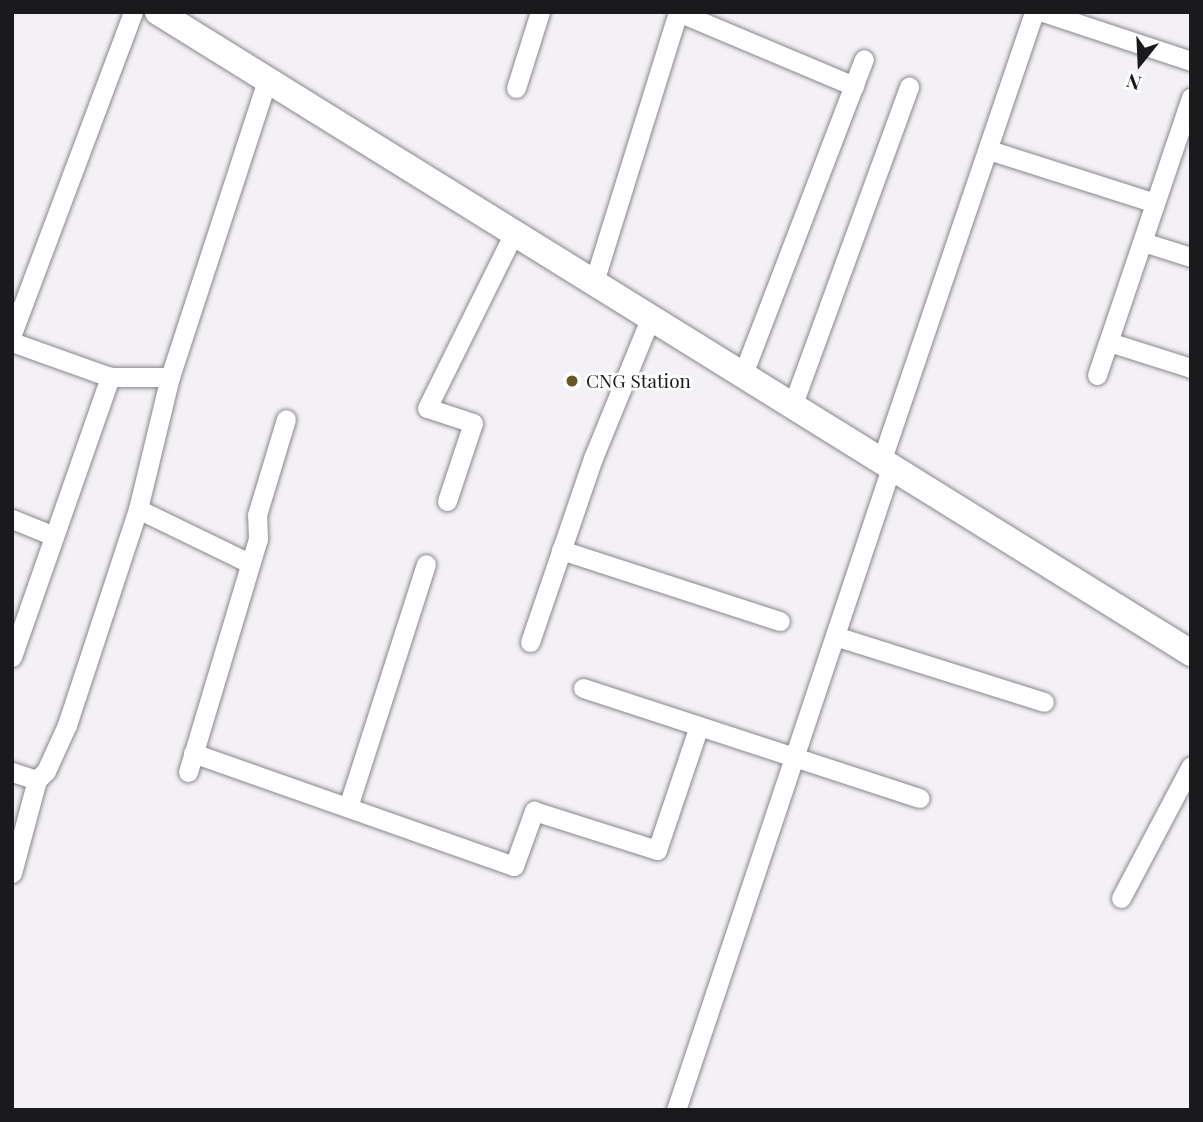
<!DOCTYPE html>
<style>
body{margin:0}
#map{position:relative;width:1203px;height:1122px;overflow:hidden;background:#f4f1f6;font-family:"Playfair Display",serif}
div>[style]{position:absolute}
.roads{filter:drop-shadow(0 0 2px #89868c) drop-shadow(0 0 2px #89868c)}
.minor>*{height:19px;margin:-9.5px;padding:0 9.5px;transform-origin:9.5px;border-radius:9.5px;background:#fff}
.secondary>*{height:26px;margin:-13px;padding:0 13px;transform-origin:13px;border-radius:13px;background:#fff}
.dots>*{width:19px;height:19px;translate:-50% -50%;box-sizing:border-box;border:4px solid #fff;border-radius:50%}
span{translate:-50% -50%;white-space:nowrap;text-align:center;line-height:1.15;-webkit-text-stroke:5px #fff;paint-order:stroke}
.poi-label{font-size:19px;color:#1a191b}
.left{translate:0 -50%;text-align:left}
.frame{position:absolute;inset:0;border:14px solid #1a191b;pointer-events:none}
.north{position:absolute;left:1105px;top:28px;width:70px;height:70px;-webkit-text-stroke:5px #fff;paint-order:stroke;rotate:198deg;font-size:19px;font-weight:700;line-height:28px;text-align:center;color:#1a191b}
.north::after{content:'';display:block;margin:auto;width:24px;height:32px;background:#1a191b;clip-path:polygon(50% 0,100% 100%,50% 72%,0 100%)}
</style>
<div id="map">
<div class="roads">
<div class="minor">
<i style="left:678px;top:12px;width:191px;rotate:22.8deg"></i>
<i style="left:1043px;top:12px;width:156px;rotate:18.3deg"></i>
<i style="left:516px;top:88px;width:80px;rotate:-72.5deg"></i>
<i style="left:989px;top:150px;width:174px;rotate:17.7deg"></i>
<i style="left:1143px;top:242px;width:50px;rotate:17.4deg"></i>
<i style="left:593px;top:285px;width:286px;rotate:-72.7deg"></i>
<i style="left:12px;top:334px;width:344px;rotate:-69.4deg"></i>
<i style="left:12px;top:342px;width:104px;rotate:19.7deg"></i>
<i style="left:110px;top:377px;width:60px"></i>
<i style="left:1109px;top:342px;width:86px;rotate:17.6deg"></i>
<i style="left:743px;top:374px;width:337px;rotate:-69deg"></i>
<i style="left:1097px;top:375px;width:293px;rotate:-71.3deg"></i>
<i style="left:793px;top:404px;width:338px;rotate:-69.9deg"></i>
<i style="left:882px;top:459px;width:472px;rotate:-71.2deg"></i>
<i style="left:447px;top:501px;width:82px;rotate:-71.6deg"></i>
<i style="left:473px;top:423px;width:48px;rotate:-161.9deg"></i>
<i style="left:427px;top:408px;width:193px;rotate:-63.6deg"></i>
<i style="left:138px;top:509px;width:123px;rotate:25.9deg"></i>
<i style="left:12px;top:519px;width:45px;rotate:22deg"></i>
<i style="left:561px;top:550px;width:230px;rotate:18deg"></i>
<i style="left:835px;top:636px;width:219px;rotate:17.5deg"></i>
<i style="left:530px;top:642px;width:194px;rotate:-71.1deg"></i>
<i style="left:593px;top:458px;width:150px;rotate:-67.7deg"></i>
<i style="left:12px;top:657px;width:297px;rotate:-70.7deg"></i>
<i style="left:583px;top:688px;width:354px;rotate:18.1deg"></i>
<i style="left:193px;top:753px;width:340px;rotate:19.4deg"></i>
<i style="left:514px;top:866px;width:59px;rotate:-70deg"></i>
<i style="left:534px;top:811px;width:129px;rotate:17.6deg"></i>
<i style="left:657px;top:850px;width:131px;rotate:-71.3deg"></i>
<i style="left:12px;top:772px;width:26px;rotate:18deg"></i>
<i style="left:188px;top:772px;width:243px;rotate:-73.3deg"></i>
<i style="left:258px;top:539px;width:24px;rotate:-92deg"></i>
<i style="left:257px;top:515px;width:100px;rotate:-73.2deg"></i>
<i style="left:348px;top:807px;width:255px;rotate:-72.2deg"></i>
<i style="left:12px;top:873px;width:96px;rotate:-75deg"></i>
<i style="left:37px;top:780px;width:13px;rotate:-45deg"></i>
<i style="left:46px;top:771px;width:51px;rotate:-65.5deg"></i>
<i style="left:67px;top:725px;width:227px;rotate:-71.8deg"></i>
<i style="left:138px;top:509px;width:136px;rotate:-76.4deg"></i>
<i style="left:170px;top:377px;width:312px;rotate:-71.9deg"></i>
<i style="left:1121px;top:898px;width:149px;rotate:-62.1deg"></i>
<i style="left:676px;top:1110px;width:680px;rotate:-71.49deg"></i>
</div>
<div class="secondary">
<i style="left:158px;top:12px;width:1216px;rotate:31.82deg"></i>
</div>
</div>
<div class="dots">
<i style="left:572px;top:381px;background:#665624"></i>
</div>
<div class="poi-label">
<span class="left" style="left:586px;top:381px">CNG Station</span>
</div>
<div class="frame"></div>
<div class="north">N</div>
</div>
